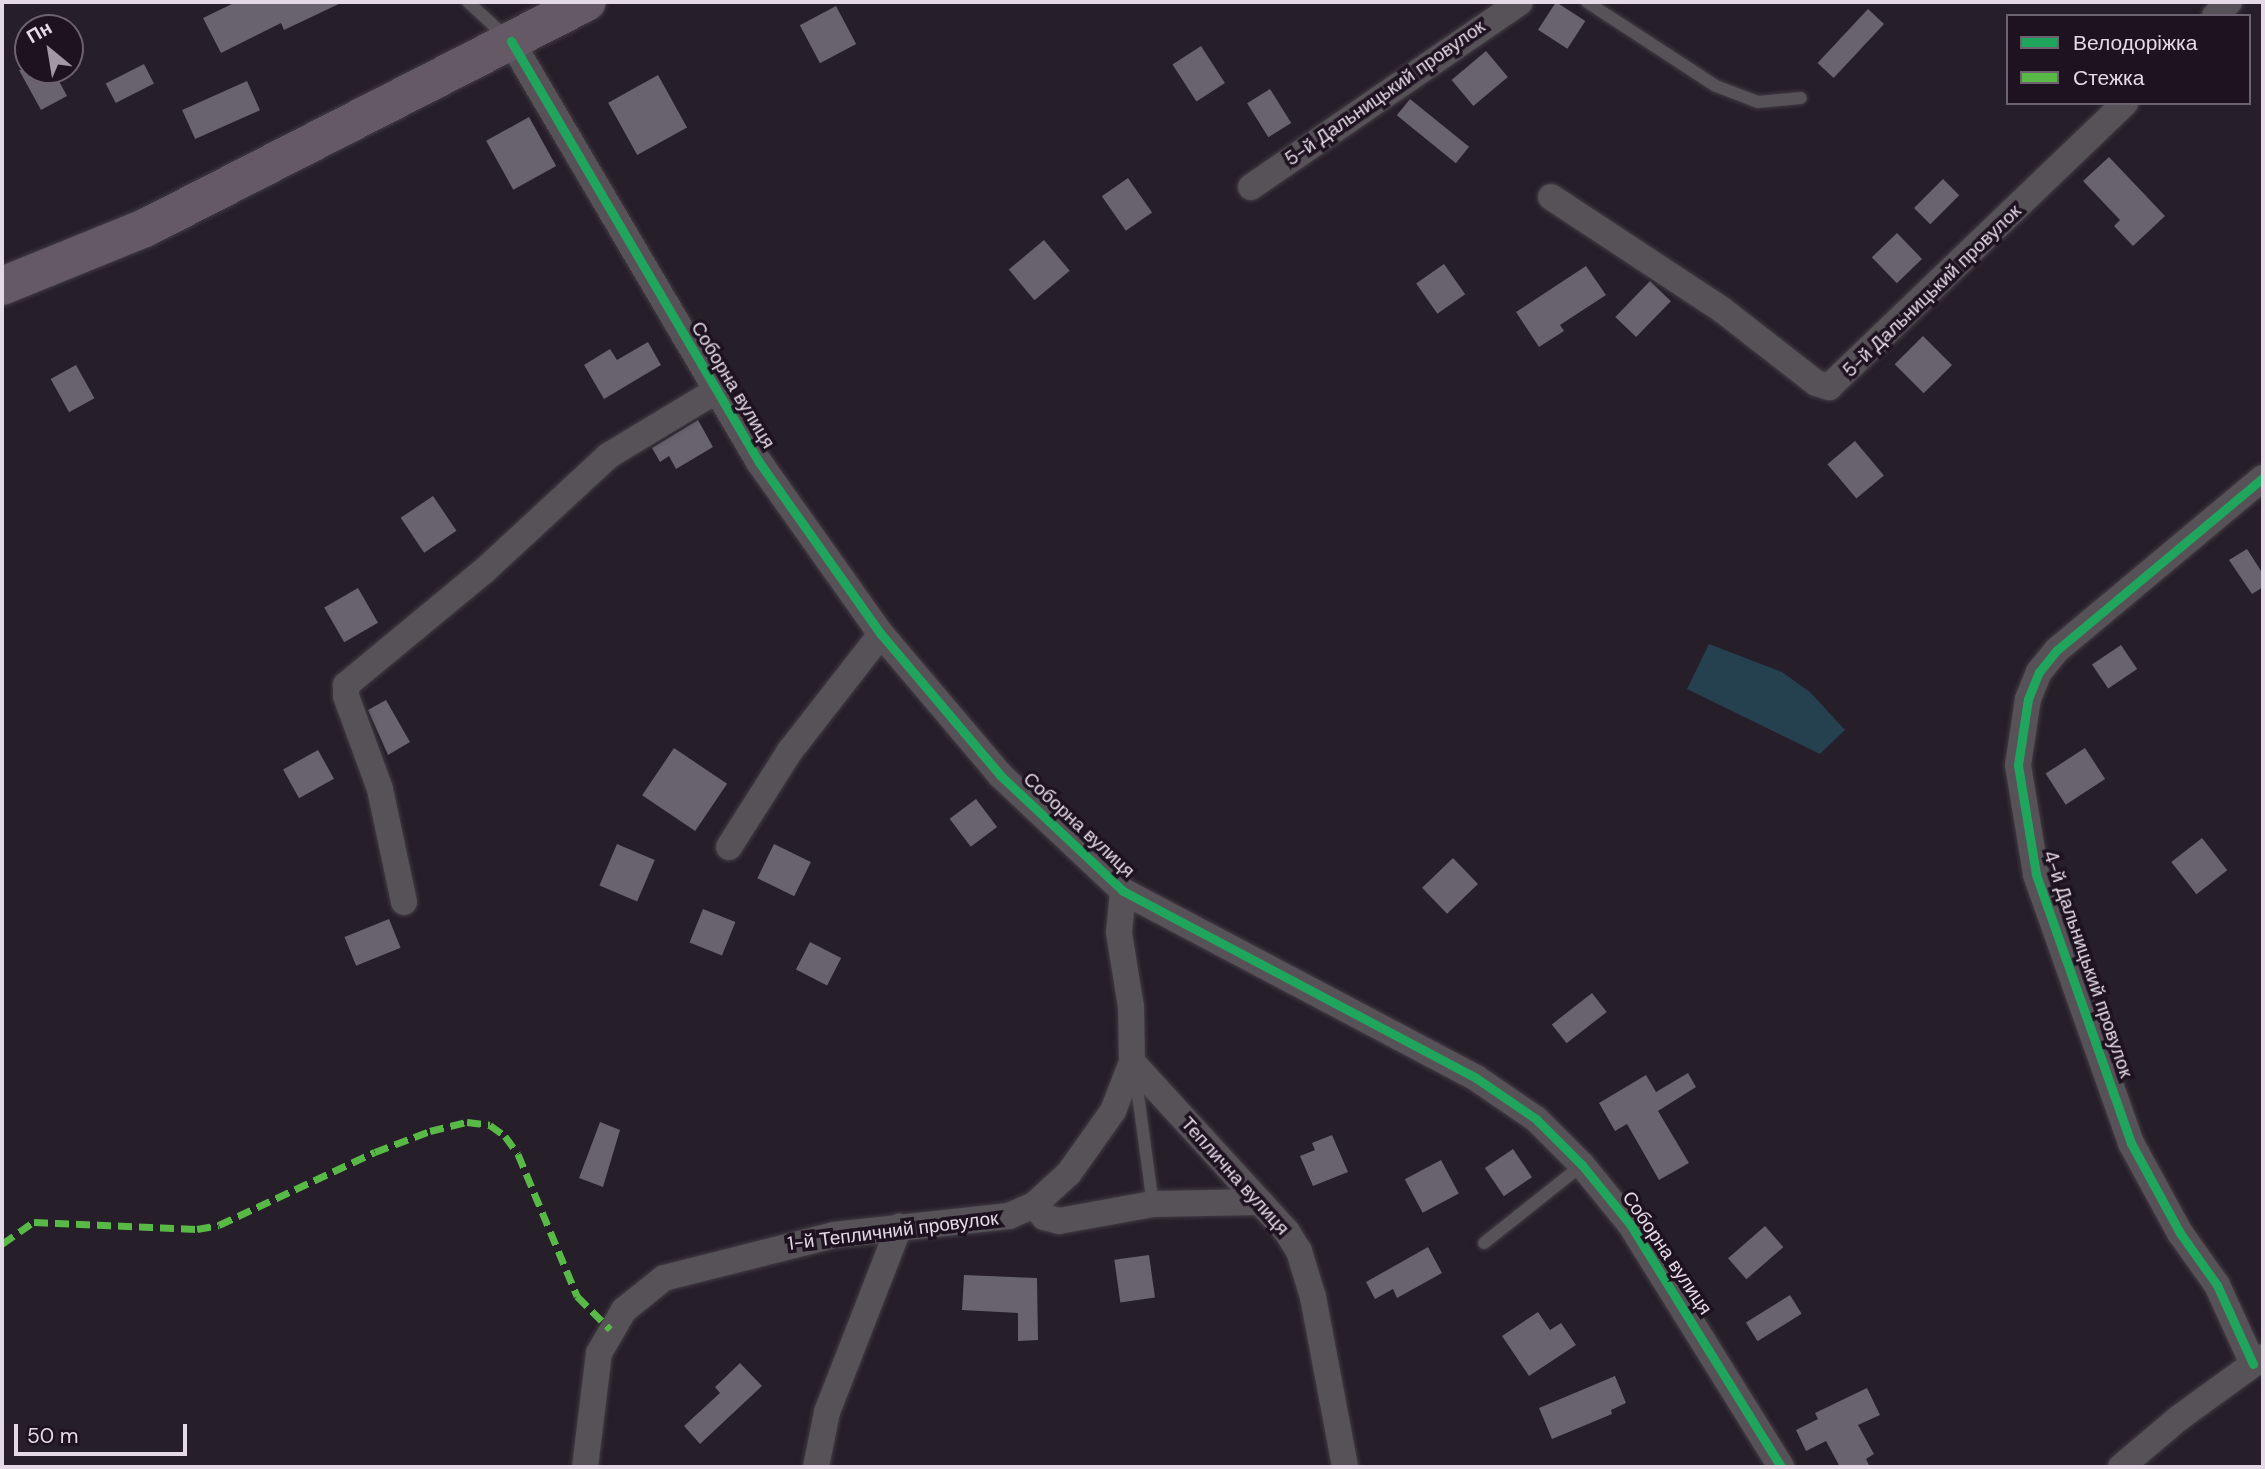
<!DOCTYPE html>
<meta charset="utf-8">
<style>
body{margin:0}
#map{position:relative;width:2265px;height:1469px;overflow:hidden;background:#261e28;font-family:"DM Sans",sans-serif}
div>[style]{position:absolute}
.water>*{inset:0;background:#25404e}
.building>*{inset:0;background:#68636d;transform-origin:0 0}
.roads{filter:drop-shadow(0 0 2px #413b43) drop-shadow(0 0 2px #413b43)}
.service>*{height:12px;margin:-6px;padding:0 6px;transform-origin:6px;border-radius:6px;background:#575158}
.minor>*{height:26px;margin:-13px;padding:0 13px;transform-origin:13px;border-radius:13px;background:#575158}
.trunk>*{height:38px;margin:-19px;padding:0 19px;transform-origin:19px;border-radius:19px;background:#645964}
.quiet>*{height:7px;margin-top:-3.5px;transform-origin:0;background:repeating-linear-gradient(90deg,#58b947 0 14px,transparent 0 21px)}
.cycleway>*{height:9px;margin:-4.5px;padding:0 4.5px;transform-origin:4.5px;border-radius:4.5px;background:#20a55d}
span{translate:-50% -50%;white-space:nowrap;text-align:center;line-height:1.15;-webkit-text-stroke:7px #1e1221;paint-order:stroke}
.street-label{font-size:19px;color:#e3dae5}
.frame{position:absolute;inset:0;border:4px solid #e3dae5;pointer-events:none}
.legend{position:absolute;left:2006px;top:14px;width:245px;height:91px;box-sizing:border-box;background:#1e1221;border:2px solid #6d626f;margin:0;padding:9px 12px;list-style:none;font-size:21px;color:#e3dae5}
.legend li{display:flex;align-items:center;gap:14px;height:35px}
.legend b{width:35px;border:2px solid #6d626f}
.north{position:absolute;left:14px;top:14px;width:70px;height:70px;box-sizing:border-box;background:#1e1221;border:2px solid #6d626f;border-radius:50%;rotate:330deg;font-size:19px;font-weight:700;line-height:28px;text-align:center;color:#e3dae5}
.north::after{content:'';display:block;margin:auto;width:24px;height:32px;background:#a198a3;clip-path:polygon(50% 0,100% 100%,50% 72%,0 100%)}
.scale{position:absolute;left:14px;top:1424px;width:173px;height:32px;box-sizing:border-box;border:4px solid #e3dae5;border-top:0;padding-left:9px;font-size:21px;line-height:24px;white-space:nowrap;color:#e3dae5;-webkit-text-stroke:5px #1e1221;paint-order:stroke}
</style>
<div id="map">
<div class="water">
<i style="clip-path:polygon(1709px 644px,1782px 672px,1810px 692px,1845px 730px,1820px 754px,1687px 689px)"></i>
</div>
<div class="building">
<i style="clip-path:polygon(236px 2px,343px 2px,284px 30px,281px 23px,221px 53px,203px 18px)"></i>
<i style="left:1556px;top:2px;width:35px;height:33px;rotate:33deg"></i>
<i style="left:836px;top:6px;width:43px;height:41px;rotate:62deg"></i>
<i style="left:1868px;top:9px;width:22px;height:74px;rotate:43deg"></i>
<i style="left:1201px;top:46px;width:44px;height:34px;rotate:57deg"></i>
<i style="left:1486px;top:51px;width:34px;height:45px;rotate:50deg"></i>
<i style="left:144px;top:64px;width:22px;height:43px;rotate:63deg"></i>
<i style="clip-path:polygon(19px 70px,53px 70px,67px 96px,41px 110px)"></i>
<i style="left:658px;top:75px;width:60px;height:57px;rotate:61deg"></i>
<i style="left:247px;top:81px;width:32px;height:71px;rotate:66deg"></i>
<i style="left:1270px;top:89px;width:40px;height:27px;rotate:58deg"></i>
<i style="left:1410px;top:99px;width:76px;height:21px;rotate:39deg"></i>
<i style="left:529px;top:117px;width:56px;height:49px;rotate:61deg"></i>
<i style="clip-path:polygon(2109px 157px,2165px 216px,2133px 246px,2114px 226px,2120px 220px,2083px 181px)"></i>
<i style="left:1128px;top:178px;width:42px;height:32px;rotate:55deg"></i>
<i style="left:1943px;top:179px;width:23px;height:41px;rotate:45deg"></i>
<i style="left:1897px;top:233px;width:36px;height:35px;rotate:46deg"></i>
<i style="left:1044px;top:240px;width:40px;height:46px;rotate:50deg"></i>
<i style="left:1444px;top:264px;width:37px;height:34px;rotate:55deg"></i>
<i style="clip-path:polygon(1586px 266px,1606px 295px,1560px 325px,1564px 331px,1539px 347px,1516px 312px)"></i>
<i style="left:1650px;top:281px;width:29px;height:50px;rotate:44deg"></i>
<i style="left:1923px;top:336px;width:41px;height:40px;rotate:45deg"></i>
<i style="clip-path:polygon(648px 342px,661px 365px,604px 399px,584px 365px,610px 349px,617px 360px)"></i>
<i style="left:76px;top:365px;width:38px;height:29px;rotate:61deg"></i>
<i style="clip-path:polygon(698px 420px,713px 447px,676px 469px,669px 456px,660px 462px,652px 448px)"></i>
<i style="left:1855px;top:441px;width:45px;height:36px;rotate:50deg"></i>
<i style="left:433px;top:496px;width:42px;height:39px;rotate:56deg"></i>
<i style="clip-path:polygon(2247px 549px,2263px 574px,2263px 587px,2252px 594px,2229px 560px)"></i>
<i style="left:358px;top:588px;width:40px;height:39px;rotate:60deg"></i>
<i style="left:2121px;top:645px;width:29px;height:35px;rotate:56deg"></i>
<i style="clip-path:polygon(386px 700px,410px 742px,388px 755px,368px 710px)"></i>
<i style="left:674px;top:748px;width:64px;height:57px;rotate:34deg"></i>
<i style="left:2085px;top:748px;width:37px;height:47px;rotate:57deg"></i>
<i style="left:318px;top:750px;width:33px;height:40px;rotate:61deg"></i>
<i style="left:976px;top:799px;width:35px;height:33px;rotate:53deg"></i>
<i style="left:2202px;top:838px;width:41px;height:39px;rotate:52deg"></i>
<i style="left:617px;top:844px;width:41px;height:45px;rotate:23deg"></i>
<i style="left:774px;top:844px;width:41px;height:38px;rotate:26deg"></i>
<i style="left:1453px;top:858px;width:36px;height:43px;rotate:46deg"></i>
<i style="left:703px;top:909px;width:35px;height:36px;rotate:22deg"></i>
<i style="left:389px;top:919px;width:31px;height:48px;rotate:68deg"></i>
<i style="left:810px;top:942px;width:35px;height:31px;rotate:27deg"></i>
<i style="left:1592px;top:993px;width:24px;height:51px;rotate:52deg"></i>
<i style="clip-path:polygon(1688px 1073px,1696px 1087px,1658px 1111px,1689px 1163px,1659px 1180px,1627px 1124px,1615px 1131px,1599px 1103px,1646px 1075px,1656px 1092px)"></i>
<i style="clip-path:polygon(600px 1122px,620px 1130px,603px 1187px,579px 1178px)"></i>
<i style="clip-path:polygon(1332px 1135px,1348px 1172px,1313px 1186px,1300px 1156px,1315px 1150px,1312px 1143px)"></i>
<i style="left:1513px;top:1149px;width:34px;height:34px;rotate:56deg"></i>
<i style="left:1441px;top:1160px;width:38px;height:41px;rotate:62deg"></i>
<i style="left:1765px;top:1226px;width:28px;height:49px;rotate:49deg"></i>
<i style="clip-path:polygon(1428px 1247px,1442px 1273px,1397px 1298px,1393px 1289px,1375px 1299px,1366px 1282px)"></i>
<i style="left:1149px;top:1255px;width:43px;height:35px;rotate:82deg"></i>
<i style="clip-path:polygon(964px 1275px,1037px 1278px,1038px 1340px,1018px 1341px,1018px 1313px,962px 1310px)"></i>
<i style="left:1790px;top:1295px;width:22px;height:52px;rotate:58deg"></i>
<i style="clip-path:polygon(1538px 1312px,1550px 1330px,1561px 1323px,1576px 1345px,1529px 1376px,1502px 1336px)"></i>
<i style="clip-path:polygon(740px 1363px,762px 1386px,700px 1444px,684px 1426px,720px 1393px,715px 1387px)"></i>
<i style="clip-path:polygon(1615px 1376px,1626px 1403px,1611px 1410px,1612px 1414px,1552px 1439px,1539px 1408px)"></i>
<i style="clip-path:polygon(1867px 1388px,1880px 1415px,1858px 1425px,1874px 1454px,1866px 1459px,1870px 1467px,1840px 1467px,1826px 1441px,1806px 1451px,1796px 1430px,1818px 1419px,1815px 1413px)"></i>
</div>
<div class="roads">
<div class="service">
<i style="left:468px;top:2px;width:50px;rotate:42.6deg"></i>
<i style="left:1587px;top:2px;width:154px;rotate:33.1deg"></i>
<i style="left:1716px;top:86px;width:45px;rotate:20.9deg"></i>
<i style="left:1758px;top:102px;width:43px;rotate:-5.3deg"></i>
<i style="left:1135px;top:1073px;width:132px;rotate:82.2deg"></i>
<i style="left:1484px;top:1243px;width:125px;rotate:-38.5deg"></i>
</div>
<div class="minor">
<i style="left:2215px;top:16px;width:20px;rotate:-45deg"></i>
<i style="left:511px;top:41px;width:489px;rotate:59.5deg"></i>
<i style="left:759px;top:462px;width:211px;rotate:54.7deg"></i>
<i style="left:881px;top:634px;width:185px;rotate:49.8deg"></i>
<i style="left:1000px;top:775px;width:169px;rotate:43.3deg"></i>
<i style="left:1123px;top:891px;width:399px;rotate:27.9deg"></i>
<i style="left:1476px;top:1078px;width:73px;rotate:34.3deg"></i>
<i style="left:1536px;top:1119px;width:65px;rotate:45deg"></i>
<i style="left:1582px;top:1165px;width:76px;rotate:50.9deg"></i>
<i style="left:1630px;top:1224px;width:286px;rotate:58.1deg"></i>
<i style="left:1251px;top:187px;width:326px;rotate:-34.5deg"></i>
<i style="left:1551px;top:197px;width:204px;rotate:33.4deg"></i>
<i style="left:1721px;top:309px;width:120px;rotate:37.9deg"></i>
<i style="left:1816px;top:383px;width:14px;rotate:17deg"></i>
<i style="left:1829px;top:387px;width:410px;rotate:-43.8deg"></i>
<i style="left:729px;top:847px;width:114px;rotate:-57.6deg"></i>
<i style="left:790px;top:751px;width:148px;rotate:-52.1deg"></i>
<i style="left:404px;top:902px;width:116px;rotate:-102deg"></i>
<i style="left:380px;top:789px;width:99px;rotate:-110.1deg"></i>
<i style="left:346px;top:696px;width:11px;rotate:-90deg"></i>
<i style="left:346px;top:685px;width:179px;rotate:-39.6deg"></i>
<i style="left:484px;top:571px;width:169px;rotate:-42.8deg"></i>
<i style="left:608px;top:456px;width:124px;rotate:-31.1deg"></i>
<i style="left:1132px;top:1062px;width:230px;rotate:47.6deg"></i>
<i style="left:1287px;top:1232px;width:22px;rotate:58deg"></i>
<i style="left:1299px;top:1251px;width:48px;rotate:73.1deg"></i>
<i style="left:1313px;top:1297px;width:173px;rotate:79.3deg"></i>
<i style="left:1034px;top:1205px;width:16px;rotate:50deg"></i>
<i style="left:1044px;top:1217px;width:16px;rotate:15deg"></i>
<i style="left:1059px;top:1221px;width:96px;rotate:-10.3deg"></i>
<i style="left:1153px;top:1204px;width:107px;rotate:-1.1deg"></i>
<i style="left:2253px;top:1364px;width:87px;rotate:-114.5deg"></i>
<i style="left:2217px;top:1285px;width:64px;rotate:-125.4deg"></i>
<i style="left:2180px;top:1233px;width:102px;rotate:-118.6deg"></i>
<i style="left:2131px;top:1143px;width:285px;rotate:-109.5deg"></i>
<i style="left:2036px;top:874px;width:110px;rotate:-99.4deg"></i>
<i style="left:2018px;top:765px;width:67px;rotate:-81.4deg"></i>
<i style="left:2028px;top:699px;width:29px;rotate:-68deg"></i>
<i style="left:2039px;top:672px;width:28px;rotate:-51deg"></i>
<i style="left:2057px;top:650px;width:268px;rotate:-39.9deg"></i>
<i style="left:585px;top:1467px;width:115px;rotate:-83deg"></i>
<i style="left:599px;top:1353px;width:50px;rotate:-59.8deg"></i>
<i style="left:624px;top:1310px;width:51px;rotate:-38.7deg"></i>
<i style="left:664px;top:1278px;width:175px;rotate:-14.2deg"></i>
<i style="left:834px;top:1235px;width:176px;rotate:-6.2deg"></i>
<i style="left:1009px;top:1216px;width:27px;rotate:-24deg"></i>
<i style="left:1034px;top:1205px;width:47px;rotate:-42.4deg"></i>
<i style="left:1069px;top:1173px;width:76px;rotate:-54.6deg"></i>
<i style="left:1113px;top:1111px;width:53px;rotate:-68.8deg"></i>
<i style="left:1132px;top:1062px;width:55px;rotate:-91deg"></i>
<i style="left:1131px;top:1007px;width:75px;rotate:-99.2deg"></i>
<i style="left:1119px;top:933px;width:42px;rotate:-84.6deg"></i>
<i style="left:816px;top:1467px;width:56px;rotate:-78.7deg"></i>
<i style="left:827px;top:1412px;width:199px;rotate:-68.7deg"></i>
<i style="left:2121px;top:1467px;width:76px;rotate:-40.2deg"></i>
<i style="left:2179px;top:1418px;width:104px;rotate:-36deg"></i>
</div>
<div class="trunk">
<i style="left:2px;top:286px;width:154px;rotate:-22.1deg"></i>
<i style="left:145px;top:228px;width:496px;rotate:-27.1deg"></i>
</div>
</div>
<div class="quiet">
<i style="left:2px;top:1244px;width:39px;rotate:-35deg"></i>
<i style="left:34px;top:1222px;width:163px;rotate:2.5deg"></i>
<i style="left:197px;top:1229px;width:22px;rotate:-10deg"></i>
<i style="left:219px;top:1225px;width:172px;rotate:-25.1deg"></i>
<i style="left:375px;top:1152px;width:59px;rotate:-20.9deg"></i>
<i style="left:430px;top:1131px;width:38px;rotate:-14deg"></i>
<i style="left:467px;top:1122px;width:23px;rotate:7deg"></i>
<i style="left:490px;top:1125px;width:19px;rotate:36deg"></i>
<i style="left:505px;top:1136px;width:22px;rotate:54deg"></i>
<i style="left:518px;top:1154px;width:154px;rotate:67.4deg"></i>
<i style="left:577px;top:1296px;width:47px;rotate:45deg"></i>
</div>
<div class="cycleway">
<i style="left:511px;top:41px;width:489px;rotate:59.5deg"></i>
<i style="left:759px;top:462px;width:211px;rotate:54.7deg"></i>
<i style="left:881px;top:634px;width:185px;rotate:49.8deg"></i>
<i style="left:1000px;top:775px;width:169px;rotate:43.3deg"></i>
<i style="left:1123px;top:891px;width:399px;rotate:27.9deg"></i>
<i style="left:1476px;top:1078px;width:73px;rotate:34.3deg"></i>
<i style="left:1536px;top:1119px;width:65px;rotate:45deg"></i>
<i style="left:1582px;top:1165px;width:76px;rotate:50.9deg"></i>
<i style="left:1630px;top:1224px;width:286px;rotate:58.1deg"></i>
<i style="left:2253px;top:1364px;width:87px;rotate:-114.5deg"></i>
<i style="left:2217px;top:1285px;width:64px;rotate:-125.4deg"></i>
<i style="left:2180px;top:1233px;width:102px;rotate:-118.6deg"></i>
<i style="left:2131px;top:1143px;width:285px;rotate:-109.5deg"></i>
<i style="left:2036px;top:874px;width:110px;rotate:-99.4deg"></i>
<i style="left:2018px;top:765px;width:67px;rotate:-81.4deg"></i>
<i style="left:2028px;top:699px;width:29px;rotate:-68deg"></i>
<i style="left:2039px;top:672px;width:28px;rotate:-51deg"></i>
<i style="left:2057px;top:650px;width:268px;rotate:-39.9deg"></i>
</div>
<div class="street-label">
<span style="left:1385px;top:93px;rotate:-35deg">5-й Дальницький провулок</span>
<span style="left:1932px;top:291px;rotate:-44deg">5-й Дальницький провулок</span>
<span style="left:733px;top:385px;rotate:59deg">Соборна вулиця</span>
<span style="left:1079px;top:825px;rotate:43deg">Соборна вулиця</span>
<span style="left:2088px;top:964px;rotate:71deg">4-й Дальницький провулок</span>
<span style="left:1235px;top:1176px;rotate:48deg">Теплична вулиця</span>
<span style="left:893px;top:1231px;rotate:-7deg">1-й Тепличний провулок</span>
<span style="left:1667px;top:1253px;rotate:56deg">Соборна вулиця</span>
</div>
<div class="frame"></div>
<ul class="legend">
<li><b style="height:9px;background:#20a55d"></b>Велодоріжка</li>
<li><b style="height:9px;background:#58b947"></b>Стежка</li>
</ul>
<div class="north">Пн</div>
<div class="scale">50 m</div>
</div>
